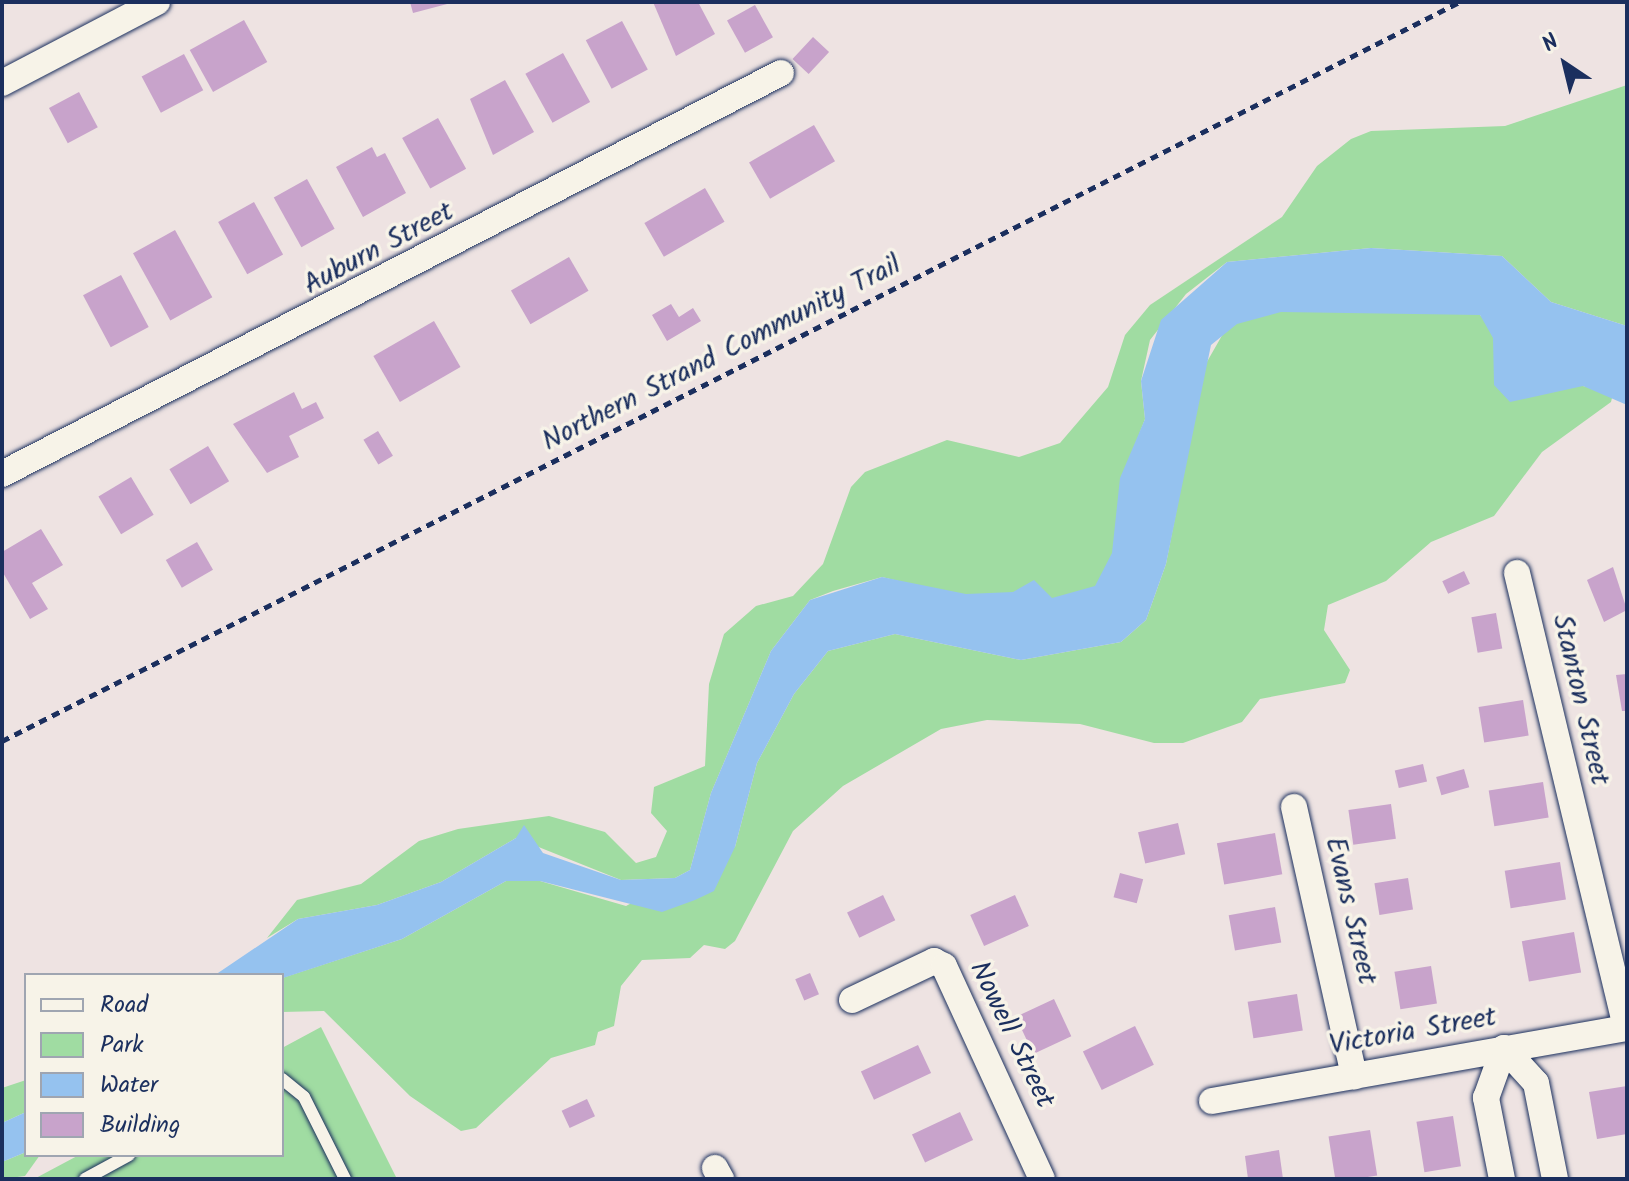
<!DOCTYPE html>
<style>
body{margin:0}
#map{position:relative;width:1629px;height:1181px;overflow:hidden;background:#eee3e2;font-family:Kalam,sans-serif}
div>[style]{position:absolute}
.green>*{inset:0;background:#a0dca2}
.water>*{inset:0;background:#95c2ef}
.building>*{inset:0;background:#c8a3cb;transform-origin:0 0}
.path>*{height:5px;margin-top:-2.5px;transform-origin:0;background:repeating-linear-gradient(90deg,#1b2f5e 0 8px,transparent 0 14px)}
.roads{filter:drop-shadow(0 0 2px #1b2f5e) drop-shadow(0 0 2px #1b2f5e)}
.lane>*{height:12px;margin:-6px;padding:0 6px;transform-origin:6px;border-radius:6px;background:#f7f3e8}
.street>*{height:26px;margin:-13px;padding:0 13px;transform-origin:13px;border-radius:13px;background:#f7f3e8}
span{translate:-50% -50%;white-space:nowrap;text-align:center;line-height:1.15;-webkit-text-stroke:7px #f7f3e8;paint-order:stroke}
.street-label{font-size:28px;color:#1b2f5e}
.frame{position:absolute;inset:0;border:4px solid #1b2f5e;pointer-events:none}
.legend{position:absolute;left:24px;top:973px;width:260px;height:184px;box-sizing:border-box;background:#f7f3e8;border:2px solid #9fa5b1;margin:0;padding:10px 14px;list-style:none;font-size:24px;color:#1b2f5e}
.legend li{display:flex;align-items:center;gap:16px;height:40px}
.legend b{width:40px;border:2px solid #9fa5b1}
.north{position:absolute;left:1525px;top:24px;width:80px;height:80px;-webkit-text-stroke:6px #f7f3e8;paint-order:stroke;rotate:325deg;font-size:22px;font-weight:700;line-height:32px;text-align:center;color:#1b2f5e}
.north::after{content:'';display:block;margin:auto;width:28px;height:36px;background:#1b2f5e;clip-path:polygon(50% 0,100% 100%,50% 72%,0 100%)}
</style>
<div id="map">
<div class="green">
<i style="clip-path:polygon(1627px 85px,1627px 326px,1551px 302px,1502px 256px,1371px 248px,1227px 262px,1186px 294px,1150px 340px,1141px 381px,1145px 419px,1135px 445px,1137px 507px,1080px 626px,882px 577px,833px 591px,810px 600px,771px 651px,711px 793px,690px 870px,675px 878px,621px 880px,516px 838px,441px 882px,377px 905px,298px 919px,267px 938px,297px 900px,361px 884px,419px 841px,458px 829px,549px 816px,605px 832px,636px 863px,656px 857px,667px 831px,651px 813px,654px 787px,705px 766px,709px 684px,724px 634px,756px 606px,793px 596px,823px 564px,851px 487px,865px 472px,947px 440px,1019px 457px,1060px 443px,1108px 387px,1125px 335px,1150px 305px,1282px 217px,1317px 166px,1351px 139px,1371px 131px,1505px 126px)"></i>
<i style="clip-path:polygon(1452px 296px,1583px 386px,1613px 394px,1611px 402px,1542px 452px,1494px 516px,1431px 542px,1386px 581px,1328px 605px,1324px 630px,1350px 670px,1345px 683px,1260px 699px,1242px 722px,1183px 743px,1154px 743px,1080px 724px,987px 720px,941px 729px,843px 786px,793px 831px,735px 941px,725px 949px,704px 945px,690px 958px,642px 960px,621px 986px,614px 1026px,598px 1032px,595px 1045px,551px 1058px,476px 1128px,461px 1131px,410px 1096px,324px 1011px,282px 1012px,282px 978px,402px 939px,506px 881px,540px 881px,626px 906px,735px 847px,757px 763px,794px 694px,828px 651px,895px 634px,1021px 660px,1121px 642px,1146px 620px,1166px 564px,1204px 367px,1224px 332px,1251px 314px)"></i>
<i style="clip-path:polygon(321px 1027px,397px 1179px,34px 1179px,79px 1155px,282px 1155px,282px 1048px)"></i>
<i style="clip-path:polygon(26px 1080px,26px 1112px,2px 1123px,2px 1088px)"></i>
<i style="clip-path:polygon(26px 1152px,40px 1155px,25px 1176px,2px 1179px,2px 1162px)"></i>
</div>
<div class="water">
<i style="clip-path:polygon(1371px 248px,1502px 256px,1551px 302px,1627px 326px,1627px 405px,1583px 386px,1510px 402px,1494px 385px,1493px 338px,1480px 315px,1281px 312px,1237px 324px,1211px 345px,1166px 564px,1146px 620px,1121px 642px,1021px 660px,895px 634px,828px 651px,794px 694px,757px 763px,735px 847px,714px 891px,695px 900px,662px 912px,540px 881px,506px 881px,402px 939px,283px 978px,215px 975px,298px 919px,377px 905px,441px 882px,516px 838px,524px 825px,543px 853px,621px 880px,675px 878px,690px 870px,711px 793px,771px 651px,810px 600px,882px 577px,966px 594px,1013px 592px,1034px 580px,1052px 598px,1095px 586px,1112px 553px,1120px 478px,1145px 419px,1141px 381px,1161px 320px,1227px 262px)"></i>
<i style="clip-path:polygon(26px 1112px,26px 1152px,2px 1162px,2px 1123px)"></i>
</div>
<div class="building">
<i style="clip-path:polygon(410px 2px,451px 2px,451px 3px,413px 13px)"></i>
<i style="clip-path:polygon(653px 2px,698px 2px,715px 34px,676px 56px)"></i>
<i style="left:755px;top:5px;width:37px;height:32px;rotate:61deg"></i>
<i style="left:244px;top:20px;width:48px;height:62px;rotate:61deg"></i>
<i style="left:622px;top:21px;width:55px;height:41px;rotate:62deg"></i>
<i style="left:813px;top:37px;width:22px;height:30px;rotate:43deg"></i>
<i style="left:563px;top:53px;width:56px;height:43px;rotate:61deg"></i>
<i style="left:184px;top:54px;width:41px;height:48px;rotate:62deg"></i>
<i style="clip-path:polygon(505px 80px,534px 132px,493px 155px,470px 99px)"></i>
<i style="left:79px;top:92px;width:40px;height:34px;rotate:62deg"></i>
<i style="left:438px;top:118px;width:58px;height:41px;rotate:61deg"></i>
<i style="left:814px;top:125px;width:42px;height:75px;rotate:60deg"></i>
<i style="clip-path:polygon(372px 147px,377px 157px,385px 153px,406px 193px,363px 217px,336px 167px)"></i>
<i style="left:307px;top:179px;width:57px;height:38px;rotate:61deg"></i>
<i style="left:705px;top:188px;width:39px;height:70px;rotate:60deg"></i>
<i style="left:254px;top:202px;width:60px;height:41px;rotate:61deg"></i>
<i style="left:175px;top:230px;width:77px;height:48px;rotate:61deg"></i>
<i style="left:569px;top:257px;width:39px;height:67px;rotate:60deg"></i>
<i style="left:121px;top:275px;width:59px;height:43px;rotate:62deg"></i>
<i style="clip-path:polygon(671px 304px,679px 317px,693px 308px,701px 321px,667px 341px,652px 315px)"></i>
<i style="left:434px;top:321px;width:53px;height:70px;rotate:60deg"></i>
<i style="clip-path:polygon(294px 392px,302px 409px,316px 402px,324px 418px,289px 436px,299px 457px,267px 473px,233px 424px)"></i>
<i style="left:378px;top:431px;width:29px;height:17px;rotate:59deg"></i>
<i style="left:208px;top:446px;width:41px;height:45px;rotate:59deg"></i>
<i style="left:131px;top:477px;width:44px;height:38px;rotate:59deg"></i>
<i style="clip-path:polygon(41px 529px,63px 565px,32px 583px,48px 609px,30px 619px,2px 571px,2px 552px)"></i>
<i style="left:197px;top:542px;width:32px;height:36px;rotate:60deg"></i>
<i style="clip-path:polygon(1613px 567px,1627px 610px,1604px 622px,1587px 580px)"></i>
<i style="left:1464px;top:571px;width:14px;height:24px;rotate:65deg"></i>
<i style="left:1496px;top:613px;width:36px;height:25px;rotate:80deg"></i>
<i style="clip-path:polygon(1627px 674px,1627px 711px,1622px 711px,1616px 675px)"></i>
<i style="left:1523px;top:700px;width:36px;height:45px;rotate:81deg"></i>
<i style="left:1423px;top:764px;width:18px;height:29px;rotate:77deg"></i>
<i style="left:1464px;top:769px;width:19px;height:29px;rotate:74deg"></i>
<i style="left:1543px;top:782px;width:36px;height:55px;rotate:81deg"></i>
<i style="left:1391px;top:804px;width:35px;height:43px;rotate:82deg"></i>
<i style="left:1178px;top:823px;width:32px;height:41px;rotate:77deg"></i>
<i style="left:1275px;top:833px;width:42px;height:59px;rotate:80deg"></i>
<i style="left:1560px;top:862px;width:38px;height:56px;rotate:81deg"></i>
<i style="left:1120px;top:873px;width:24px;height:25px;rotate:15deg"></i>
<i style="left:1408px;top:878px;width:32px;height:34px;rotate:81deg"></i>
<i style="left:883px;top:895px;width:28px;height:40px;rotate:64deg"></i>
<i style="left:1015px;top:895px;width:34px;height:49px;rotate:66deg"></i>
<i style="left:1275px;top:907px;width:36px;height:47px;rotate:80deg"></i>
<i style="left:1574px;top:932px;width:41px;height:53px;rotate:80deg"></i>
<i style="left:1431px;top:966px;width:38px;height:37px;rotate:81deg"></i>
<i style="left:810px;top:973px;width:23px;height:16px;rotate:67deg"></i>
<i style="left:1297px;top:994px;width:37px;height:50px;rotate:81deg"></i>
<i style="left:1054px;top:999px;width:41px;height:42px;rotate:65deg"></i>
<i style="left:1135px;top:1026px;width:43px;height:58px;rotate:64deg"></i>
<i style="left:918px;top:1045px;width:31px;height:63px;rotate:65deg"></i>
<i style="clip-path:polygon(1627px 1086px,1627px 1134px,1597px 1139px,1589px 1092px)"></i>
<i style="left:587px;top:1099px;width:19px;height:28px;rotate:65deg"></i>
<i style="left:960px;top:1112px;width:31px;height:53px;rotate:65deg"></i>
<i style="left:1453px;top:1116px;width:51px;height:37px;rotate:81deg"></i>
<i style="left:1370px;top:1130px;width:46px;height:42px;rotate:81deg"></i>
<i style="clip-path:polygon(1279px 1150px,1283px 1179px,1248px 1179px,1245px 1156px)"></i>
</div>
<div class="path">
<i style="left:2px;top:741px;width:1634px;rotate:-26.89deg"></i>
</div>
<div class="roads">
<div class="lane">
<i style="left:282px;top:1079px;width:28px;rotate:39deg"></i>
<i style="left:304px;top:1097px;width:92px;rotate:63.4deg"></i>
<i style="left:85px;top:1179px;width:50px;rotate:-28.6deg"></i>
</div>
<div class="street">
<i style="left:2px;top:83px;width:175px;rotate:-27.6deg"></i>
<i style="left:2px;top:474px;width:876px;rotate:-27.24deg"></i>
<i style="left:1517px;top:573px;width:468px;rotate:76.5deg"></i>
<i style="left:1294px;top:807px;width:276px;rotate:77.4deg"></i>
<i style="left:852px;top:1000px;width:91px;rotate:-25.4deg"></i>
<i style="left:934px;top:961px;width:11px;rotate:27deg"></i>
<i style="left:944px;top:966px;width:234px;rotate:65.3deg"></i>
<i style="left:1212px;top:1101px;width:421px;rotate:-10deg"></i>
<i style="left:715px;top:1168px;width:13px;rotate:61deg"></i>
<i style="left:1502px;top:1179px;width:83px;rotate:-101.2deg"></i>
<i style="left:1486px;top:1098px;width:53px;rotate:-70.2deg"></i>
<i style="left:1504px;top:1048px;width:47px;rotate:47.6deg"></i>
<i style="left:1536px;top:1083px;width:98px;rotate:78.8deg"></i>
</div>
</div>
<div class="street-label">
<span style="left:379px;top:249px;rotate:-28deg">Auburn Street</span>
<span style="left:722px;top:354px;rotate:-27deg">Northern Strand Community Trail</span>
<span style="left:1580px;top:700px;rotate:77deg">Stanton Street</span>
<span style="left:1350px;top:911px;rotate:77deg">Evans Street</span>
<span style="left:1413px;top:1032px;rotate:-10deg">Victoria Street</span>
<span style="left:1011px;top:1035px;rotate:64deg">Nowell Street</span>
</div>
<div class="frame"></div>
<ul class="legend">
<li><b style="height:10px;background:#f7f3e8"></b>Road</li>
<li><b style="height:22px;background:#a0dca2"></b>Park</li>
<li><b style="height:22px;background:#95c2ef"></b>Water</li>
<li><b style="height:22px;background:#c8a3cb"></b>Building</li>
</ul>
<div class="north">N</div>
</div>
